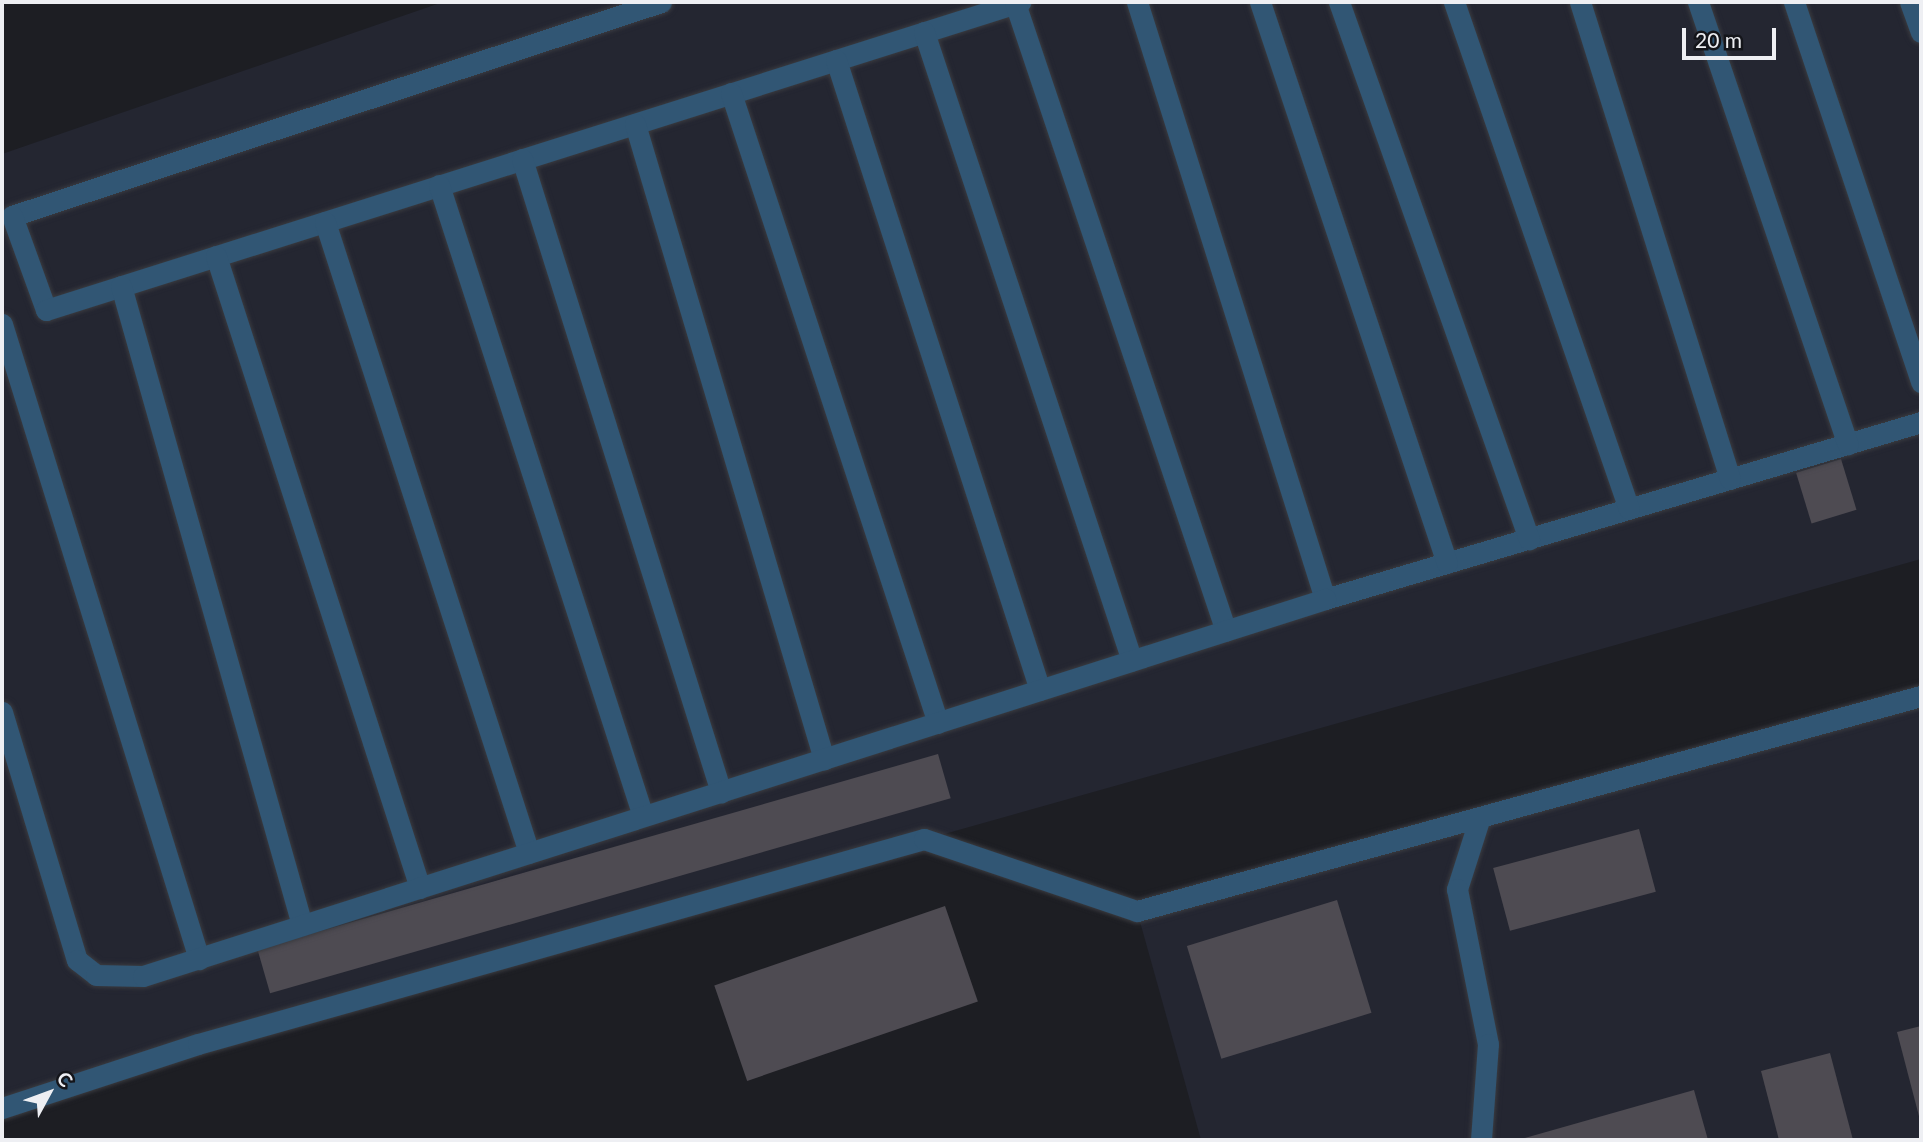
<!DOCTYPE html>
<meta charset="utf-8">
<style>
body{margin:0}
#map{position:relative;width:1923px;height:1142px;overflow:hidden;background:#1d1e23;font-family:Lato,sans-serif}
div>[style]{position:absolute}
.built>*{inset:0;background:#242631}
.building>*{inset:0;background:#4e4b52;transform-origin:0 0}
.roads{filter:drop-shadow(0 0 2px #3a3b40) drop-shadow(0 0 2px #3a3b40)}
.minor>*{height:21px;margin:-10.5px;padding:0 10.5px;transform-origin:10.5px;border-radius:10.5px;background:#315674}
span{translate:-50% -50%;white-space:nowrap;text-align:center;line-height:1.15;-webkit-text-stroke:7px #14151a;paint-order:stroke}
.frame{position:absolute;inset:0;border:4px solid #eeeff3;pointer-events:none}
.north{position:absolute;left:14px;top:1058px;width:70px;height:70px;-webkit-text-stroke:5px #14151a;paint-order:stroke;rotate:49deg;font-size:19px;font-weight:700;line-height:28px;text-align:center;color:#eeeff3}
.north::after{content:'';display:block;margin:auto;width:24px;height:32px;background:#eeeff3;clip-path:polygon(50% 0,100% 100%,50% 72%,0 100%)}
.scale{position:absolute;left:1682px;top:28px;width:94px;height:32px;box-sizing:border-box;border:4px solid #eeeff3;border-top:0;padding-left:9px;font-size:21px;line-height:24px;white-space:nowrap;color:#eeeff3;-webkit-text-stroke:5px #14151a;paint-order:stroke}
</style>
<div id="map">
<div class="built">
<i style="clip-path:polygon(443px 2px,1921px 2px,1921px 559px,198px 1044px,2px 1108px,2px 154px)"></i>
<i style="clip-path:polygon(1921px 696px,1921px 1140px,1201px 1140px,1137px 911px)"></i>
</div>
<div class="building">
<i style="left:1841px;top:459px;width:53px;height:47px;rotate:73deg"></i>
<i style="left:938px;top:754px;width:46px;height:708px;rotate:74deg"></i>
<i style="left:1639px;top:829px;width:65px;height:151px;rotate:75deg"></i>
<i style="left:1337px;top:900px;width:118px;height:157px;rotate:73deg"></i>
<i style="left:945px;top:906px;width:101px;height:244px;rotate:71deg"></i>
<i style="clip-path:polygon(1921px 1026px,1921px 1120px,1920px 1120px,1897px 1032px)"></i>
<i style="clip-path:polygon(1830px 1053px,1853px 1140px,1779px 1140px,1761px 1071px)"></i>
<i style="clip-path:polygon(1694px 1090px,1708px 1140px,1521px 1140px,1521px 1139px)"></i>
</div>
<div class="roads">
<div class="minor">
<i style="left:661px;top:2px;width:683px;rotate:161.75deg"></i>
<i style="left:12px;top:216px;width:100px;rotate:70.1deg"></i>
<i style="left:46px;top:310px;width:1022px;rotate:-17.55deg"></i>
<i style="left:1137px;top:2px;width:626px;rotate:72.52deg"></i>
<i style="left:1325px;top:599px;width:622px;rotate:-16.54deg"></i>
<i style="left:1260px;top:2px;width:591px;rotate:71.57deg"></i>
<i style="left:1339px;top:2px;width:570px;rotate:70.52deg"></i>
<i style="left:1454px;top:2px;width:536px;rotate:70.96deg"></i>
<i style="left:1580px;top:2px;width:500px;rotate:72.54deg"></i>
<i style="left:1698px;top:2px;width:467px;rotate:71.3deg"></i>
<i style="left:1794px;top:2px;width:401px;rotate:71.5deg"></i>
<i style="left:1910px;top:2px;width:32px;rotate:70deg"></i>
<i style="left:1015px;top:3px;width:662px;rotate:71.43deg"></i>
<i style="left:924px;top:32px;width:662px;rotate:71.7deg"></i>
<i style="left:836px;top:60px;width:662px;rotate:72.06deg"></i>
<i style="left:731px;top:93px;width:663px;rotate:71.81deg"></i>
<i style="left:635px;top:124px;width:663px;rotate:73.43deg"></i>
<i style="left:522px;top:159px;width:664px;rotate:72.55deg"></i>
<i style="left:439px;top:185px;width:654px;rotate:72.09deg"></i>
<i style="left:325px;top:222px;width:663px;rotate:72.08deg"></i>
<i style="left:216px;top:256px;width:664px;rotate:72.11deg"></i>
<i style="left:121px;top:286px;width:664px;rotate:74.18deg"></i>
<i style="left:2px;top:324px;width:665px;rotate:72.76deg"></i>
<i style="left:2px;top:712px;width:259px;rotate:73.2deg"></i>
<i style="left:77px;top:960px;width:24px;rotate:38deg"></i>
<i style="left:96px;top:975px;width:47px;rotate:1.2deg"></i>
<i style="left:143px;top:976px;width:1241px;rotate:-17.69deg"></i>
<i style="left:1480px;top:817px;width:76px;rotate:107.7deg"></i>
<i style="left:1457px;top:889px;width:158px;rotate:78.7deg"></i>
<i style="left:1488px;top:1044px;width:96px;rotate:94.2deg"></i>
<i style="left:2px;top:1108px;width:206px;rotate:-18.1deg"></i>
<i style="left:198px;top:1044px;width:754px;rotate:-15.77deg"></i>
<i style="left:924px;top:839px;width:225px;rotate:18.7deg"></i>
<i style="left:1137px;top:911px;width:813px;rotate:-15.34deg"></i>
</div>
</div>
<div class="frame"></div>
<div class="north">С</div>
<div class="scale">20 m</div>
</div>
